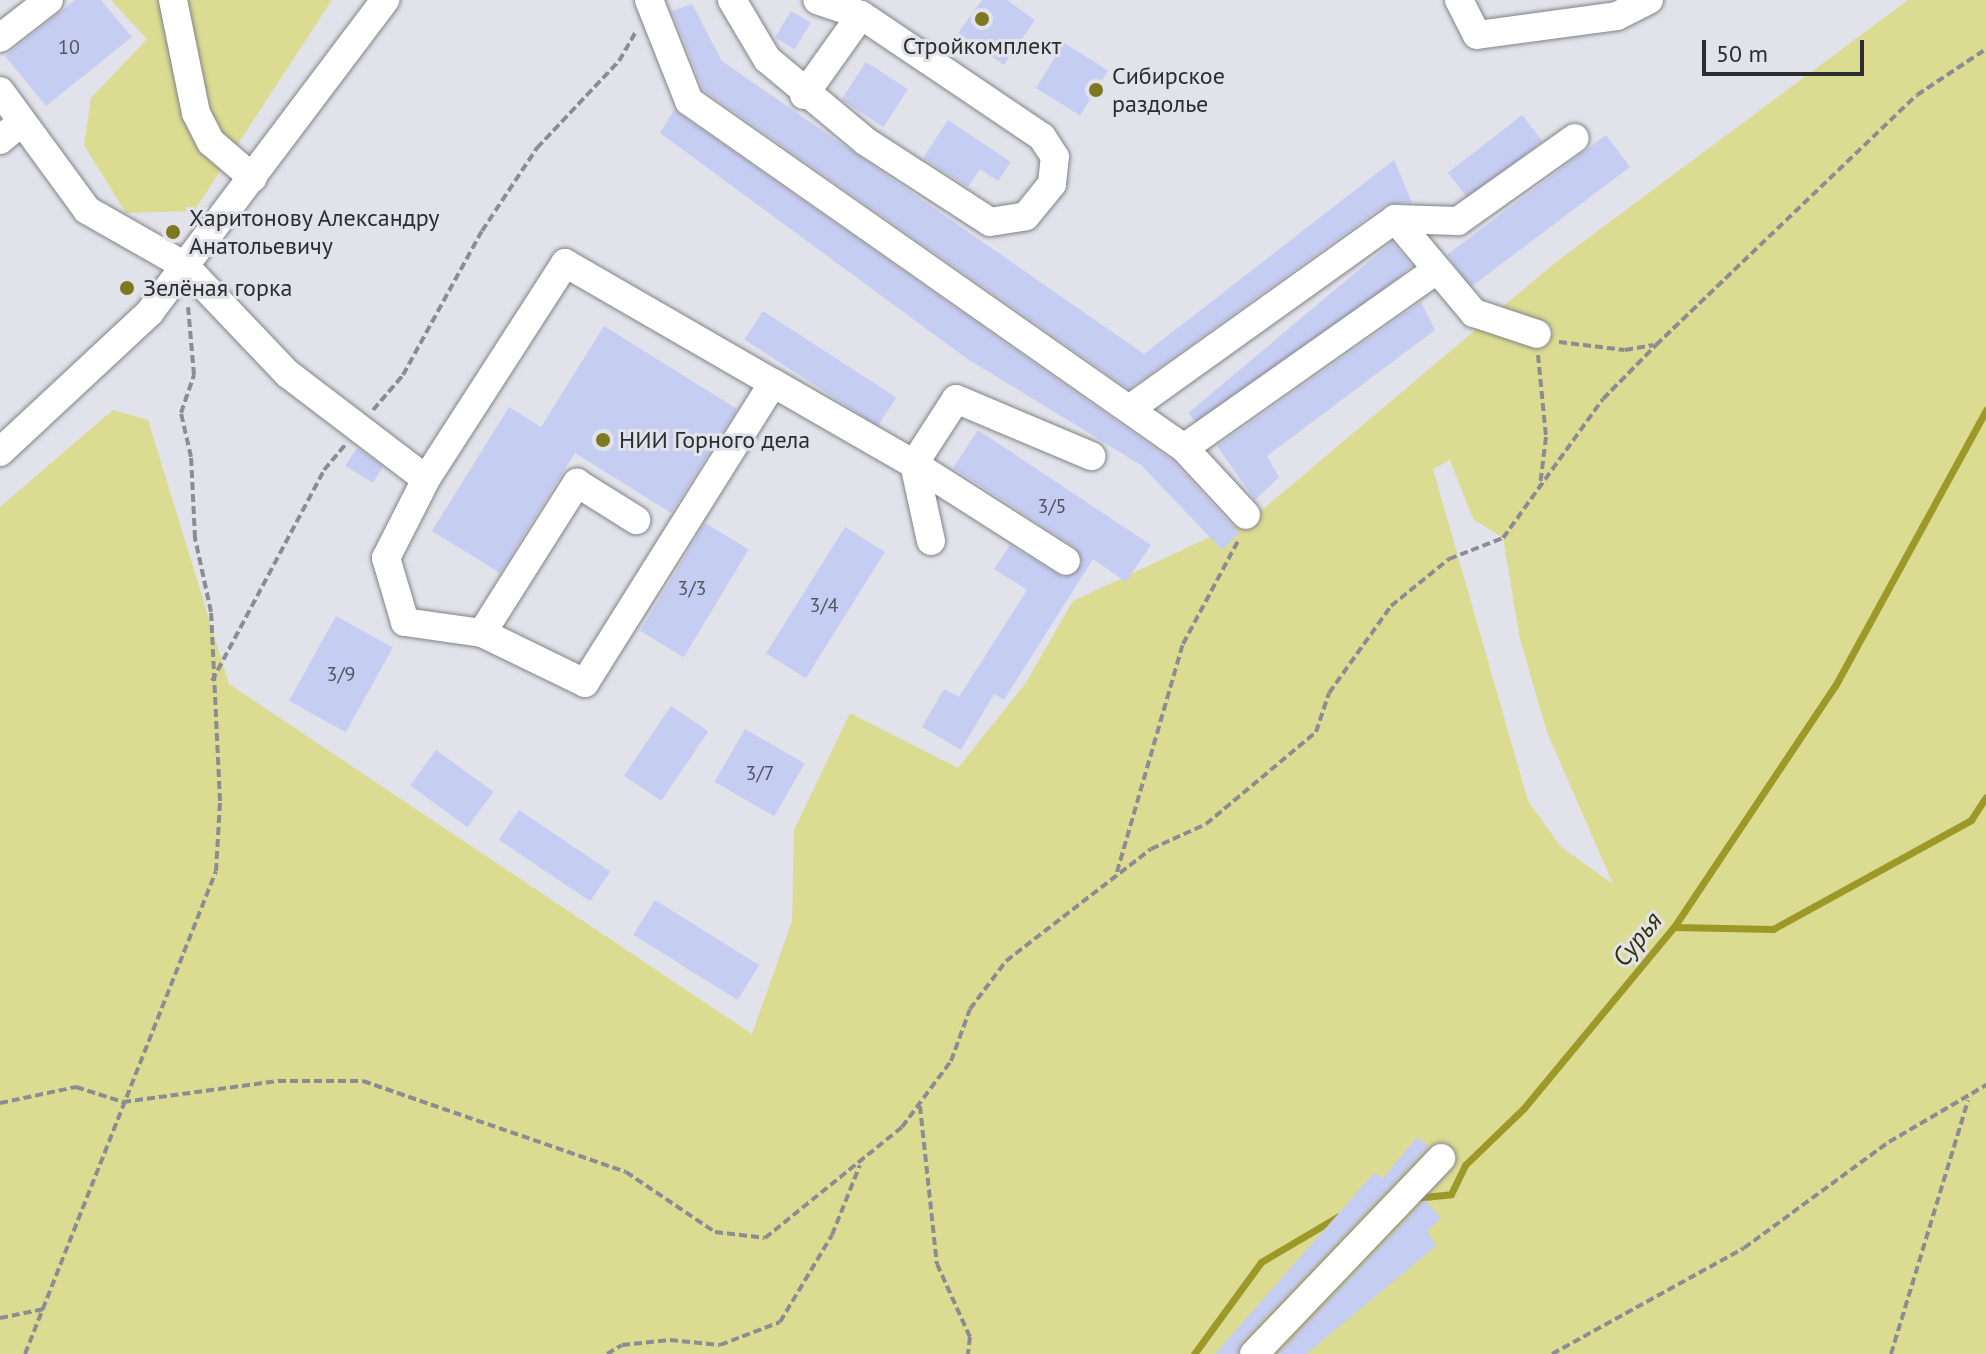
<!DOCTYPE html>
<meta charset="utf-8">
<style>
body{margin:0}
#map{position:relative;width:1986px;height:1354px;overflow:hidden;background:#e2e3ea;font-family:"PT Sans",sans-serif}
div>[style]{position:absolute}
.green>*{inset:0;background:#dbdb92}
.stream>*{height:7px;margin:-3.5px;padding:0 3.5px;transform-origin:3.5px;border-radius:3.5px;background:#9d9929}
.building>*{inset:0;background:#c6cdf2;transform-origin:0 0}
.path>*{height:4px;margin-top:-2px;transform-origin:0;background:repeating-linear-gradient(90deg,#8c8d92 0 8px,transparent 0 12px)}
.roads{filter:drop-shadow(0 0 2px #818389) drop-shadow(0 0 2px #818389)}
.minor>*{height:28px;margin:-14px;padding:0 14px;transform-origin:14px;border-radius:14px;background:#fff}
.dots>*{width:22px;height:22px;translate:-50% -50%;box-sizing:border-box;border:4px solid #e2e3ea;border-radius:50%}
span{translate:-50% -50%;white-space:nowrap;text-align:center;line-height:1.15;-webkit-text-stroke:6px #e2e3ea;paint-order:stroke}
.number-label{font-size:20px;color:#525560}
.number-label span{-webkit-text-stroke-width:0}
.poi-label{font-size:24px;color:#2c2d2f}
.left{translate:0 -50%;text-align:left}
.water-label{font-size:26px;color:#333203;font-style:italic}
.scale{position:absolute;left:1702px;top:40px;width:162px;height:36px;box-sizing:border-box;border:4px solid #2c2d2f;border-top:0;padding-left:10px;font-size:24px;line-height:28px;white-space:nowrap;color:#2c2d2f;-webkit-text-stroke:6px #e2e3ea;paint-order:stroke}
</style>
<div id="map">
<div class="green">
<i style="clip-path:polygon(111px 0,332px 0,194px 211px,126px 213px,84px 145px,91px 98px,147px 39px)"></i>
<i style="clip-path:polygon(evenodd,1908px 0,1986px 0,1986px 1354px,0 1354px,0 507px,113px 410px,148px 420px,229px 684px,752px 1034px,792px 921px,794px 830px,850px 713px,958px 768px,1025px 684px,1073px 601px,1255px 516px,1556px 262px,1908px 0,1450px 460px,1473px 519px,1503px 538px,1520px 639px,1547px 732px,1613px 884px,1561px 847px,1528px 801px,1433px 469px,1450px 460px)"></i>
</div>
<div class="stream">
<i style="left:1674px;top:927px;width:99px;rotate:1.2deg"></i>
<i style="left:1773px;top:929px;width:226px;rotate:-28.8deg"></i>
<i style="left:1971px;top:820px;width:27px;rotate:-57deg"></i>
<i style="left:1415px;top:1198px;width:36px;rotate:-6deg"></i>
<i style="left:1451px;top:1194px;width:32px;rotate:-64deg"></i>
<i style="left:1465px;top:1165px;width:82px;rotate:-44deg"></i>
<i style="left:1524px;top:1108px;width:235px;rotate:-50.4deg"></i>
<i style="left:1674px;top:927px;width:290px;rotate:-56.3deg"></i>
<i style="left:1835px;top:686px;width:315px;rotate:-61.3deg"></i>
<i style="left:1194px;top:1354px;width:114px;rotate:-53.9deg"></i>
<i style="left:1261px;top:1262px;width:91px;rotate:-30.5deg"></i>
</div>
<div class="building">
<i style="clip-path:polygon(75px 0,101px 0,132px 37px,46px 106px,5px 56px)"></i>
<i style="clip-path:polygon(982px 0,1007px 0,1035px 20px,1004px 65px,958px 33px)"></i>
<i style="clip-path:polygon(692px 4px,722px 61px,1144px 354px,1394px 160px,1412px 202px,1385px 205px,1129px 389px,703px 90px,672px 11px)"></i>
<i style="left:791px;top:11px;width:23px;height:31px;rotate:31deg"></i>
<i style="left:1064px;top:43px;width:52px;height:53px;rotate:32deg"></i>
<i style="left:866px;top:62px;width:50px;height:45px;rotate:33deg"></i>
<i style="clip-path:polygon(674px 110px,1173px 461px,1239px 533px,1222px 550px,1141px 465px,966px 358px,660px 133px)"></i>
<i style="left:1522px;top:115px;width:33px;height:94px;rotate:52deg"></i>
<i style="clip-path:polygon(948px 120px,1011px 162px,998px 181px,980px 169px,968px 187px,923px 158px)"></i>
<i style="left:1606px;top:135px;width:40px;height:199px;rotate:53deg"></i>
<i style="left:1392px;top:242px;width:31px;height:266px;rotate:50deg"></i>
<i style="clip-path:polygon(1421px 302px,1435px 330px,1267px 456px,1279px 477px,1255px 500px,1217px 446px)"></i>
<i style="left:763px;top:311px;width:159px;height:34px;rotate:33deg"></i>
<i style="clip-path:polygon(604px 326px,737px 409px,671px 513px,575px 453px,500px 573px,432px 531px,509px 407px,541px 427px)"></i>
<i style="clip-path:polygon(978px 430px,1151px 545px,1126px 582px,1093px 559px,1004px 700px,994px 694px,961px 750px,922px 727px,944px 689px,959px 697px,1027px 590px,994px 569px,1010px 545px,1064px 578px,1083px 563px,1075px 547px,953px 468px)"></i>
<i style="clip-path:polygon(357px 448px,383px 467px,373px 483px,345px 466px)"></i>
<i style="left:705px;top:523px;width:51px;height:126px;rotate:31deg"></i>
<i style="left:845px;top:527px;width:47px;height:149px;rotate:32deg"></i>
<i style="left:336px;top:616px;width:65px;height:97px;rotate:29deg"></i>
<i style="left:671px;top:706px;width:45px;height:84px;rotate:34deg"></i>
<i style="left:745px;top:729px;width:69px;height:61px;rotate:30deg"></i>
<i style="left:436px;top:750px;width:71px;height:44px;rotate:36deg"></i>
<i style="left:519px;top:810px;width:110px;height:36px;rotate:34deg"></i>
<i style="left:655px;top:900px;width:123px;height:41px;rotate:32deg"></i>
<i style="clip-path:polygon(1417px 1137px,1429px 1146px,1242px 1342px,1237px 1354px,1215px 1354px,1374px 1173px,1383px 1178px)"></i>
<i style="clip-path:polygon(1425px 1200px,1441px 1218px,1427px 1231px,1436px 1246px,1306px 1354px,1278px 1354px)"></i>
</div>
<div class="path">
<i style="left:1559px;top:342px;width:66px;rotate:6.9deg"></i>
<i style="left:1625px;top:350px;width:29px;rotate:-10deg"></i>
<i style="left:1538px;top:355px;width:82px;rotate:84.4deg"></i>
<i style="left:1546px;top:437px;width:49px;rotate:97deg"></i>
<i style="left:373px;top:410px;width:46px;rotate:-49.4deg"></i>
<i style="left:403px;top:375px;width:164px;rotate:-61.3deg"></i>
<i style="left:482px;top:231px;width:100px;rotate:-56.5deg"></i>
<i style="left:537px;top:148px;width:120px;rotate:-46.7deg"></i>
<i style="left:619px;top:61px;width:34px;rotate:-60deg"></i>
<i style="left:212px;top:681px;width:239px;rotate:-62deg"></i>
<i style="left:324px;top:470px;width:33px;rotate:-50deg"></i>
<i style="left:1117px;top:872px;width:237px;rotate:-73.9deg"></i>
<i style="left:1183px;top:644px;width:119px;rotate:-61.9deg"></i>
<i style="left:0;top:1103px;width:78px;rotate:-11.9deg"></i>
<i style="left:76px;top:1087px;width:49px;rotate:17.7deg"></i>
<i style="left:123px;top:1102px;width:156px;rotate:-7.7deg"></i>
<i style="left:278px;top:1081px;width:85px"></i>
<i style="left:363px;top:1081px;width:278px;rotate:19.1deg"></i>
<i style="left:626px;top:1172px;width:107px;rotate:34deg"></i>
<i style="left:715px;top:1232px;width:50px;rotate:6.8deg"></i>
<i style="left:765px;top:1238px;width:176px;rotate:-39deg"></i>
<i style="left:902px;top:1127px;width:82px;rotate:-53.4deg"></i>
<i style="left:951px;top:1061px;width:55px;rotate:-69.9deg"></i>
<i style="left:970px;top:1009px;width:60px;rotate:-53.1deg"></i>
<i style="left:1006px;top:961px;width:183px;rotate:-37.7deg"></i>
<i style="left:1151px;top:849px;width:60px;rotate:-24.4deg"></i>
<i style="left:1206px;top:824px;width:143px;rotate:-39.9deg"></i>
<i style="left:1316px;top:732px;width:41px;rotate:-71.6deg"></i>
<i style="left:1329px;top:693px;width:107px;rotate:-54.5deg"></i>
<i style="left:1391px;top:606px;width:75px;rotate:-39deg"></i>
<i style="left:1449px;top:559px;width:58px;rotate:-21.3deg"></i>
<i style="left:1503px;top:538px;width:171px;rotate:-54.3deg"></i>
<i style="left:1603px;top:399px;width:76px;rotate:-45.5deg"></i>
<i style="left:1656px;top:345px;width:361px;rotate:-43.8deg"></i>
<i style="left:1917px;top:95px;width:83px;rotate:-33.7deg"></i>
<i style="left:920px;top:1106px;width:159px;rotate:83.9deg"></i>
<i style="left:937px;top:1264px;width:80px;rotate:65.7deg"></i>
<i style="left:970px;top:1337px;width:17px;rotate:97deg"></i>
<i style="left:0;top:1318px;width:45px;rotate:-11.6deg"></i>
<i style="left:25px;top:1354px;width:519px;rotate:-68.42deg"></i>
<i style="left:216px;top:871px;width:70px;rotate:-86.7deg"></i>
<i style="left:220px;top:801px;width:189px;rotate:-92.7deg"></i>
<i style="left:211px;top:612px;width:76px;rotate:-102.2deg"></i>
<i style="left:195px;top:538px;width:81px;rotate:-92.8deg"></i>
<i style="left:191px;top:457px;width:45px;rotate:-102.8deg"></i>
<i style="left:181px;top:413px;width:40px;rotate:-71.1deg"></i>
<i style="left:194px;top:375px;width:68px;rotate:-95deg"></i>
<i style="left:607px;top:1354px;width:17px;rotate:-31deg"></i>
<i style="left:622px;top:1345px;width:48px;rotate:-5.9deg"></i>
<i style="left:670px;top:1340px;width:50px;rotate:5.7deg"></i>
<i style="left:720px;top:1345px;width:64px;rotate:-21deg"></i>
<i style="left:780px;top:1322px;width:101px;rotate:-59.1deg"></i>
<i style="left:832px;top:1235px;width:75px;rotate:-68.2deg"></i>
<i style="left:1552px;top:1354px;width:219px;rotate:-28.9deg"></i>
<i style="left:1744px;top:1248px;width:180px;rotate:-36.2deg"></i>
<i style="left:1889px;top:1142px;width:113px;rotate:-30.4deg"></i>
<i style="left:1891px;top:1354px;width:265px;rotate:-73.1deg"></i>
</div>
<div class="roads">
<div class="minor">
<i style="left:173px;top:0;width:115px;rotate:78.5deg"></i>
<i style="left:196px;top:113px;width:33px;rotate:63deg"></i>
<i style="left:211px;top:142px;width:55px;rotate:40.6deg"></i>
<i style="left:649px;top:0;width:109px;rotate:68.4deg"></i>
<i style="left:689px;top:101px;width:605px;rotate:35.03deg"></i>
<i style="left:1184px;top:448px;width:307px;rotate:-35.2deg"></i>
<i style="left:732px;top:0;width:69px;rotate:59.3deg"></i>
<i style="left:767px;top:59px;width:128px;rotate:39.9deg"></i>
<i style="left:865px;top:141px;width:149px;rotate:32.9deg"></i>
<i style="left:990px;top:222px;width:36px;rotate:-9deg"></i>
<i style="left:1026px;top:216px;width:41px;rotate:-50.9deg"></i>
<i style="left:1052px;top:184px;width:27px;rotate:-84deg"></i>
<i style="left:1055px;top:157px;width:24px;rotate:-123deg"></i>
<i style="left:1042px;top:137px;width:218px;rotate:-146deg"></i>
<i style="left:861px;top:15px;width:46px;rotate:-161.2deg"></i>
<i style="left:1459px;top:0;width:39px;rotate:63deg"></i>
<i style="left:1477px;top:35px;width:141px;rotate:-7.7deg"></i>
<i style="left:1617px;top:16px;width:36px;rotate:-27deg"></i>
<i style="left:0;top:38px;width:62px;rotate:-37.8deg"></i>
<i style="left:0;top:91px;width:147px;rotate:53.8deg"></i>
<i style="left:87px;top:210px;width:113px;rotate:29.7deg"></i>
<i style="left:185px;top:266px;width:149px;rotate:46.4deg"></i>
<i style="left:288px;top:374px;width:173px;rotate:37.3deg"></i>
<i style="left:426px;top:479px;width:257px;rotate:-57.2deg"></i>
<i style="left:565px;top:263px;width:240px;rotate:30deg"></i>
<i style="left:773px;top:383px;width:354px;rotate:122.1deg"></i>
<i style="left:585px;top:683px;width:114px;rotate:-154.1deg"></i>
<i style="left:482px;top:633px;width:78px;rotate:-171.9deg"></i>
<i style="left:405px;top:622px;width:67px;rotate:-106.5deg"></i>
<i style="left:386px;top:558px;width:89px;rotate:-63.1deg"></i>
<i style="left:804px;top:95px;width:98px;rotate:-54.5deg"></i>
<i style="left:0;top:140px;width:26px;rotate:-40deg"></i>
<i style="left:1395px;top:219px;width:123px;rotate:50deg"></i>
<i style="left:1474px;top:313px;width:66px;rotate:18.4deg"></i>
<i style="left:773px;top:383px;width:163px;rotate:29.9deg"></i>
<i style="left:914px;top:464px;width:77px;rotate:-57.1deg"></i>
<i style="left:956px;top:399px;width:147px;rotate:22.9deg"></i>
<i style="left:1131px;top:408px;width:325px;rotate:-35.6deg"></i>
<i style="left:1395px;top:219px;width:63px;rotate:1.8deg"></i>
<i style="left:1458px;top:221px;width:143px;rotate:-35.4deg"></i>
<i style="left:1184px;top:448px;width:91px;rotate:47.2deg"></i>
<i style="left:0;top:452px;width:205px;rotate:-43deg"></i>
<i style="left:150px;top:312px;width:391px;rotate:-53deg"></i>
<i style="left:931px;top:541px;width:79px;rotate:-102.4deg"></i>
<i style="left:914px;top:464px;width:180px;rotate:32.5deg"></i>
<i style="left:482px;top:633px;width:178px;rotate:-57.7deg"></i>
<i style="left:577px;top:483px;width:70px;rotate:32.1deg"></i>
<i style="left:1254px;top:1354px;width:271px;rotate:-46.3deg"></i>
</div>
</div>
<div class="dots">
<i style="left:982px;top:19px;background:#7c7920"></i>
<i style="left:1096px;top:90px;background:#7c7920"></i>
<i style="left:173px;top:232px;background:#7c7920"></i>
<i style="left:127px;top:288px;background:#7c7920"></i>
<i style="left:603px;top:440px;background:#7c7920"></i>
</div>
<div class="number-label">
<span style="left:69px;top:47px">10</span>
<span style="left:1052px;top:506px">3/5</span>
<span style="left:692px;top:588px">3/3</span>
<span style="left:824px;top:605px">3/4</span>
<span style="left:341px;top:674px">3/9</span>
<span style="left:760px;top:773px">3/7</span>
</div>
<div class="poi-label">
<span style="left:982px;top:46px">Стройкомплект</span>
<span class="left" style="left:1112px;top:90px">Сибирское<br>раздолье</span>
<span class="left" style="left:189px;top:232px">Харитонову Александру<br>Анатольевичу</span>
<span class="left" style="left:143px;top:288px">Зелёная горка</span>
<span class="left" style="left:619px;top:440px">НИИ Горного дела</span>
</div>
<div class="water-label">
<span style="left:1637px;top:939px;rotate:-51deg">Сурья</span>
</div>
<div class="scale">50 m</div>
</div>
